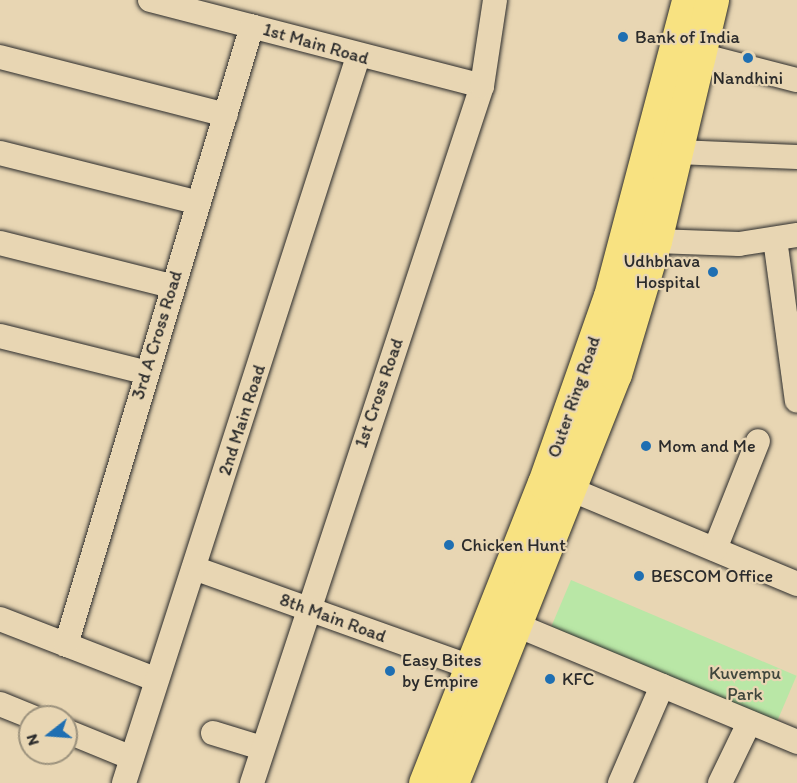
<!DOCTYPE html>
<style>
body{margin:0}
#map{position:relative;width:797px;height:783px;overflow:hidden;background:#e8d6b3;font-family:Itim,sans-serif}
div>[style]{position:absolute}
.green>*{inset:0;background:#b9e7a6;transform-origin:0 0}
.roads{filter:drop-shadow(0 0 2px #2b2b2b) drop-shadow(0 0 2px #2b2b2b)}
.minor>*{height:24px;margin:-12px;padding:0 12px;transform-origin:12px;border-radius:12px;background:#e8d6b3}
.highway>*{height:33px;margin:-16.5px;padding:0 16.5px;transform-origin:16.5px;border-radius:16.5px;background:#f8e281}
.dots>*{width:16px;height:16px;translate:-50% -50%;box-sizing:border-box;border:3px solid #e8d6b3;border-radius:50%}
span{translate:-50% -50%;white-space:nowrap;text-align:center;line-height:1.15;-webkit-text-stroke:4.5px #e8d6b3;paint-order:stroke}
.poi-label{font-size:18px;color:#2b2b2b}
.left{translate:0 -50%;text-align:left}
.right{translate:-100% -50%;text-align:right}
.street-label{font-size:18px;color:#2b2b2b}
.park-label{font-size:18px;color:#40473d}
.north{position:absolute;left:18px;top:705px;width:60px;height:60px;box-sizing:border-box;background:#e8d6b3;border:2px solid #9c927d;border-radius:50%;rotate:253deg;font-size:16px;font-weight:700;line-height:24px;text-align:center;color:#2b2b2b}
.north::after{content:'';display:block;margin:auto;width:21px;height:27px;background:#1f6fb2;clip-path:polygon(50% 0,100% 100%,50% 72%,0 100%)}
</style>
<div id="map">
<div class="green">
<i style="left:571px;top:580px;width:245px;height:58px;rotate:23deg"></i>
</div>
<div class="roads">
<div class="minor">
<i style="left:150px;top:0;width:343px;rotate:14.5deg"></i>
<i style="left:700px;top:55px;width:100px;rotate:14.5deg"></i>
<i style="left:0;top:57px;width:233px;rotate:14.4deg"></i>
<i style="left:677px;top:152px;width:120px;rotate:2.4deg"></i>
<i style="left:0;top:153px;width:205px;rotate:14.1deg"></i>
<i style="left:775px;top:239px;width:163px;rotate:82.3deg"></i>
<i style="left:655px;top:241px;width:84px;rotate:2deg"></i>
<i style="left:739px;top:244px;width:59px;rotate:-8.8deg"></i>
<i style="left:0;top:243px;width:176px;rotate:14.1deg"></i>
<i style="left:0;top:336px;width:148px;rotate:14deg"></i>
<i style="left:570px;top:489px;width:246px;rotate:22.7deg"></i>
<i style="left:715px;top:549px;width:116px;rotate:-68.3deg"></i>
<i style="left:194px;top:568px;width:294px;rotate:19.7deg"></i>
<i style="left:0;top:619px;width:168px;rotate:21.2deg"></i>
<i style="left:514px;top:624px;width:307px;rotate:22.6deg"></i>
<i style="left:66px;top:645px;width:646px;rotate:-73.28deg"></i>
<i style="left:0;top:704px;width:35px;rotate:22deg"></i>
<i style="left:66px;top:731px;width:71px;rotate:22.2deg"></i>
<i style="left:213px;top:733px;width:51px;rotate:17deg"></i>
<i style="left:124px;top:783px;width:763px;rotate:-72.14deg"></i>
<i style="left:252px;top:783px;width:734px;rotate:-71.74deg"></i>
<i style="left:482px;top:86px;width:87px;rotate:-81.4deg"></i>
<i style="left:620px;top:783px;width:106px;rotate:-66.6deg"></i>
<i style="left:720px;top:783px;width:67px;rotate:-64.2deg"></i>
</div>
<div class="highway">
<i style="left:425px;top:783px;width:323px;rotate:-68.4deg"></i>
<i style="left:544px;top:483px;width:198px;rotate:-70.6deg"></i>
<i style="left:610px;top:296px;width:306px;rotate:-75.2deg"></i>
<i style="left:452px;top:783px;width:440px;rotate:-68.3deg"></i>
<i style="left:615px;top:374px;width:139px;rotate:-73.3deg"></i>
<i style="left:655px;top:241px;width:248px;rotate:-76.7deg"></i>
</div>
</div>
<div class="dots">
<i style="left:623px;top:37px;background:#1f6fb2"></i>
<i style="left:748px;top:58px;background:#1f6fb2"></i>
<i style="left:713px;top:272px;background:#1f6fb2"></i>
<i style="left:646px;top:446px;background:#1f6fb2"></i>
<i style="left:449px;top:545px;background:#1f6fb2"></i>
<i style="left:639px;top:576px;background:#1f6fb2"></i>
<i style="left:390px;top:671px;background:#1f6fb2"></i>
<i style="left:550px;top:679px;background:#1f6fb2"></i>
</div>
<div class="poi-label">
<span class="left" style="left:635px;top:37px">Bank of India</span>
<span style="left:748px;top:78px">Nandhini</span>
<span class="right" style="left:700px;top:272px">Udhbhava<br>Hospital</span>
<span class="left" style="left:658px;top:446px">Mom and Me</span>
<span class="left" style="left:461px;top:545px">Chicken Hunt</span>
<span class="left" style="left:651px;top:576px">BESCOM Office</span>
<span class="left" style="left:402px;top:671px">Easy Bites<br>by Empire</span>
<span class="left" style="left:562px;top:679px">KFC</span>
</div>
<div class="street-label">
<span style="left:316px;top:44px;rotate:16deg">1st Main Road</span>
<span style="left:157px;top:335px;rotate:-73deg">3rd A Cross Road</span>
<span style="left:379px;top:393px;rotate:-71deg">1st Cross Road</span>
<span style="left:574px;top:397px;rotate:-71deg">Outer Ring Road</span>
<span style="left:242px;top:420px;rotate:-72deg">2nd Main Road</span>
<span style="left:333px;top:618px;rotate:20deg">8th Main Road</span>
</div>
<div class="park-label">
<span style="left:745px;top:684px">Kuvempu<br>Park</span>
</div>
<div class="north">N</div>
</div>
